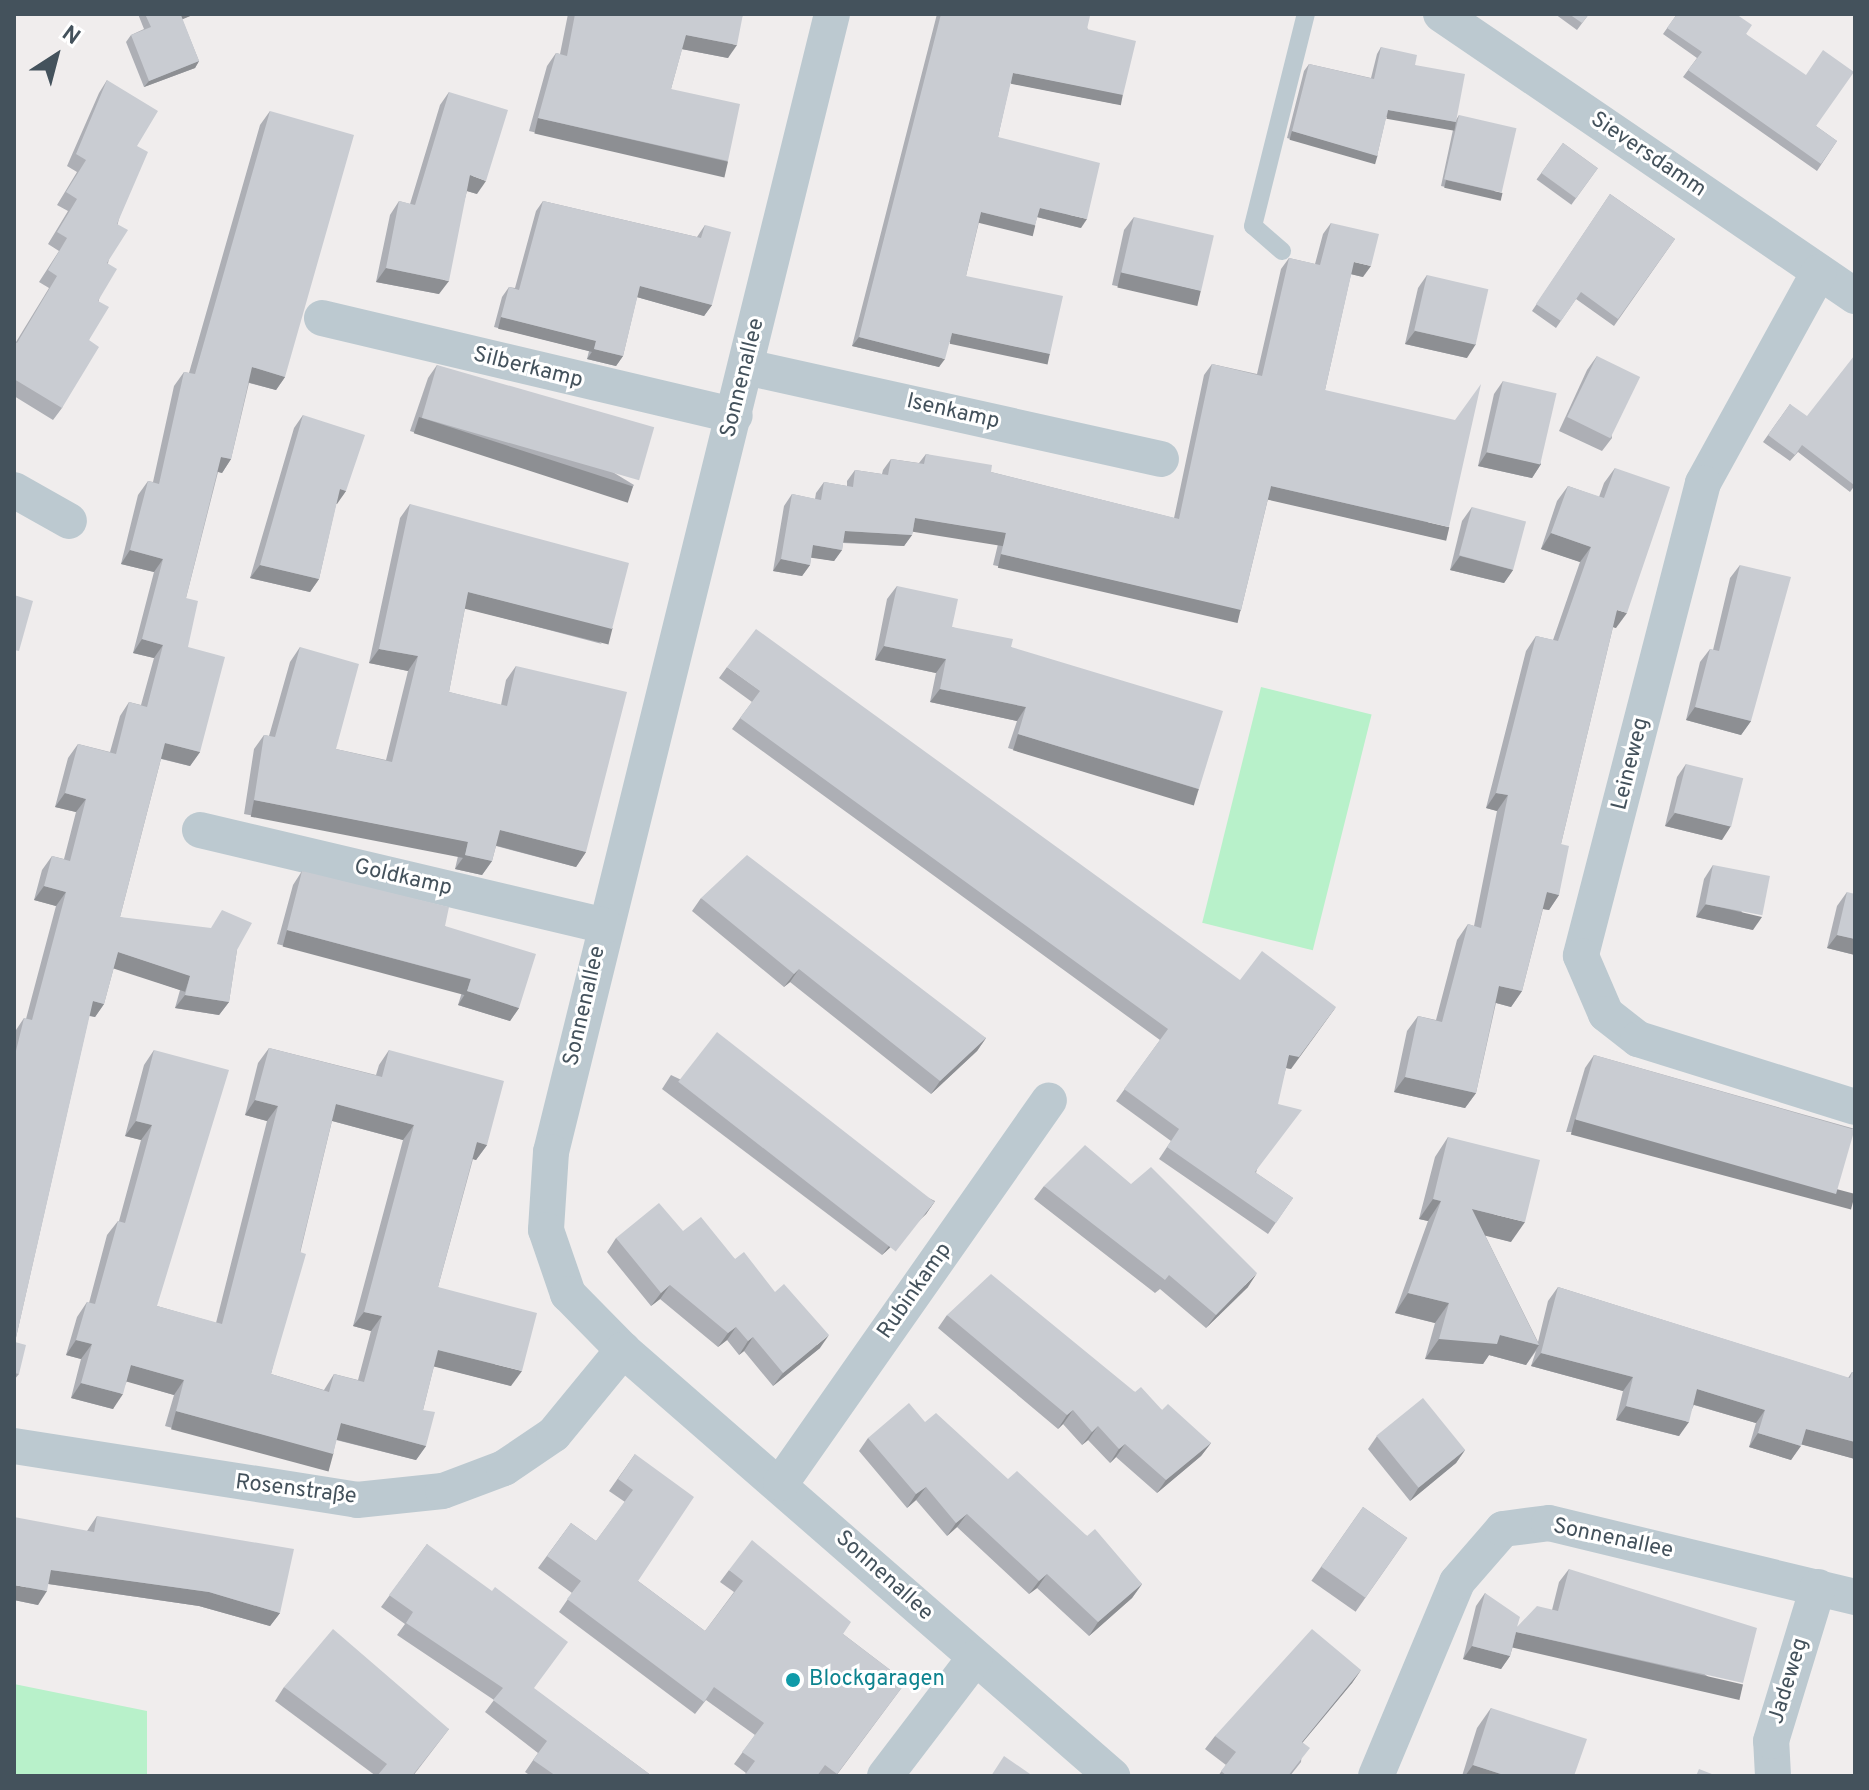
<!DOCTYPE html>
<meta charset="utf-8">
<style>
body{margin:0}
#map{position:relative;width:1869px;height:1790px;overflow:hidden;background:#f0eded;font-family:Overpass,sans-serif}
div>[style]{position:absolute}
.green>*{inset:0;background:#b8f1ca;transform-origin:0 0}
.lane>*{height:18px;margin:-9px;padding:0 9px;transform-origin:9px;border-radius:9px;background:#bcc9d0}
.street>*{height:36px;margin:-18px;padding:0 18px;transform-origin:18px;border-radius:18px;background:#bcc9d0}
.wall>*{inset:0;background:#adafb5;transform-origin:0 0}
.shaded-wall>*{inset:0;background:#8d8f93;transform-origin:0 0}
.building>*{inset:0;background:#c9ccd2;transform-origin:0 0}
.dots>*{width:22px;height:22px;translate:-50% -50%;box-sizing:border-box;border:4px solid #fff;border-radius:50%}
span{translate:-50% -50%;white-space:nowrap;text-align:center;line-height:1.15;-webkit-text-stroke:6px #fff;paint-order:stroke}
.street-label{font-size:22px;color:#44525c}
.culture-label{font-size:22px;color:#0d838f}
.left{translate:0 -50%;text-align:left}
.frame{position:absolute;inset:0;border:16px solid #44525c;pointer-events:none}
.north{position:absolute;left:16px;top:16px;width:80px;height:80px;-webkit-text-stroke:6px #fff;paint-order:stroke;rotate:36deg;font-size:22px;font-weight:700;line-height:32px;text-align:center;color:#44525c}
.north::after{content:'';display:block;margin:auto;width:28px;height:36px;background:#44525c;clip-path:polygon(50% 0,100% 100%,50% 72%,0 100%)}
</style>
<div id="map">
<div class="green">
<i style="left:1261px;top:687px;width:114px;height:243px;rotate:14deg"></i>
<i style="clip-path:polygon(14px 1684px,147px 1711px,147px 1776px,14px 1776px)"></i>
</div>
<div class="lane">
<i style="left:1282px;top:251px;width:38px;rotate:-139deg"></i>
<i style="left:1253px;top:226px;width:219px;rotate:-76deg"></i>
</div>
<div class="street">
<i style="left:832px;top:14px;width:1172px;rotate:103.87deg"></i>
<i style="left:551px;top:1152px;width:78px;rotate:93.7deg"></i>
<i style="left:546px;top:1230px;width:68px;rotate:71deg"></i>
<i style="left:568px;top:1294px;width:78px;rotate:45.5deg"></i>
<i style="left:623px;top:1350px;width:649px;rotate:41.06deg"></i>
<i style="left:1441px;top:14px;width:501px;rotate:34.26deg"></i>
<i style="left:1819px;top:272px;width:241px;rotate:118.8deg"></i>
<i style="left:1703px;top:483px;width:488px;rotate:104.5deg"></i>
<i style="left:1581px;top:956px;width:63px;rotate:66.7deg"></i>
<i style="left:1606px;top:1014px;width:41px;rotate:38deg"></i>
<i style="left:1638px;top:1039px;width:227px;rotate:17.4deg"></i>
<i style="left:322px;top:318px;width:424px;rotate:13.3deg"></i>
<i style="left:746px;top:367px;width:425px;rotate:12.5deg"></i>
<i style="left:14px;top:490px;width:63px;rotate:29.4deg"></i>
<i style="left:200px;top:830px;width:416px;rotate:13.3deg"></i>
<i style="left:14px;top:1446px;width:347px;rotate:8.9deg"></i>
<i style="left:357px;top:1500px;width:86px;rotate:-6deg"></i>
<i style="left:443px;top:1491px;width:65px;rotate:-20.7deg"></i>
<i style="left:504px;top:1468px;width:60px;rotate:-34.2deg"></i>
<i style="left:554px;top:1434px;width:109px;rotate:-50.6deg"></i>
<i style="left:781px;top:1483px;width:467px;rotate:-55deg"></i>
<i style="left:885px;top:1776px;width:148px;rotate:-52.7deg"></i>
<i style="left:1376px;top:1776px;width:210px;rotate:-67.3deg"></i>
<i style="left:1457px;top:1582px;width:70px;rotate:-49deg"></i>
<i style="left:1503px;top:1529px;width:46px;rotate:-7.4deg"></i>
<i style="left:1549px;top:1523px;width:315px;rotate:13.6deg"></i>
<i style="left:1773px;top:1776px;width:35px;rotate:-93deg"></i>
<i style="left:1771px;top:1741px;width:161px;rotate:-73deg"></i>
</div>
<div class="wall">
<i style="clip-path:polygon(138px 14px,195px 14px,182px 19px,199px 61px,195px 68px,144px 87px,126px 42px,131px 35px,144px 29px)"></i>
<i style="clip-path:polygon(568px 14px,743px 14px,728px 58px,682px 49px,671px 89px,728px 161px,718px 175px,529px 131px,547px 66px,556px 53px,560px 54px)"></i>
<i style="clip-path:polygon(937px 14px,1082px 14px,1116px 104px,1010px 83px,998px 137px,1081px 228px,1037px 217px,1035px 225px,1029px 234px,979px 222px,966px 276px,1050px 354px,1044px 363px,949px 342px,939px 367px,852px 346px)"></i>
<i style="clip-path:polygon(1555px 14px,1589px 14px,1577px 30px)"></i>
<i style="clip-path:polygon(1677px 14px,1746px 34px,1816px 126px,1837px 141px,1817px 171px,1683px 77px,1697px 58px,1663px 34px)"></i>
<i style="clip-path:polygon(1381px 47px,1415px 65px,1456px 120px,1459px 115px,1498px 199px,1441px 186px,1454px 125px,1451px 129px,1386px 117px,1377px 156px,1373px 163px,1287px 138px,1304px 71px,1309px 64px,1371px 78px,1377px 54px)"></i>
<i style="clip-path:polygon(107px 80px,137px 146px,89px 340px,62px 408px,53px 420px,14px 396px,14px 341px,16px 342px,49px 288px,39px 282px,59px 251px,48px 244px,68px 211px,57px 205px,77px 172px,67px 166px,99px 93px)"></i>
<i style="clip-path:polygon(449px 92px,477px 194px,467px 191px,439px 294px,376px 282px,390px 215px,399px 201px,410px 204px,440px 105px)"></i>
<i style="clip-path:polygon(270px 111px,285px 377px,276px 390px,249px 383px,231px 459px,222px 473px,218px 472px,186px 598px,188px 647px,200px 752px,190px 766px,161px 759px,120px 917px,237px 950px,229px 1002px,219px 1015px,175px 1008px,180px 990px,114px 967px,104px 1004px,95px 1017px,89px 1016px,15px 1342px,19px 1374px,14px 1380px,14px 1033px,24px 1018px,26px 1019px,56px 906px,34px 900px,42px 870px,52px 856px,64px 859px,76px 812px,55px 807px,68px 758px,78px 744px,110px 752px,120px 716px,129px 702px,141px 705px,154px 658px,133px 653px,154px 572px,121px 564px,138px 495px,148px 481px,153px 482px,174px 386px,184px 372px,189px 373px,260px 125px)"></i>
<i style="left:1563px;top:143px;width:43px;height:45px;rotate:36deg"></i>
<i style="clip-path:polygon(1610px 194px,1675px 239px,1614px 326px,1576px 299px,1556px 328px,1532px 311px)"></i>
<i style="clip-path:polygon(543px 201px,697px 237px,705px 225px,712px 305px,704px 316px,637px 297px,623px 356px,616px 366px,587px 359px,589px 351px,494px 327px,502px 297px,509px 287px,515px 288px,536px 211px)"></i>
<i style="clip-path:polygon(1134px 217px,1192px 303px,1112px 285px,1124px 230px)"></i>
<i style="clip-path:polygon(1331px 223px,1363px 277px,1351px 274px,1325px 390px,1441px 539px,1268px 499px,1241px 610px,1233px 621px,993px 565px,998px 544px,913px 530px,912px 535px,904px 546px,843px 543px,842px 550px,834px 561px,811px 557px,810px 565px,802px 576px,773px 571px,784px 506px,792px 494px,815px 499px,816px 493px,824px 482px,847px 486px,847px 481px,855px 470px,882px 474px,883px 470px,891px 459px,919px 463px,926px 454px,991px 472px,1174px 518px,1204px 375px,1212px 364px,1257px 374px,1281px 269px,1289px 258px,1315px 264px,1323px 234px)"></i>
<i style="clip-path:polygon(1427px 275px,1467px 358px,1405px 344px,1418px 288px)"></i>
<i style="clip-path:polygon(1597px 356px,1612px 438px,1602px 451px,1559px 431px,1587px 370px)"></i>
<i style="clip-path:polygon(437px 365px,634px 485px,625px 499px,410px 431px,428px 378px)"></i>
<i style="clip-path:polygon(1503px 381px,1541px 464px,1532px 478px,1478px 466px,1494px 394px)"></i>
<i style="clip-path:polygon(1790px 404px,1855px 485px,1850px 492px,1798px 452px,1790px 461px,1763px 442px)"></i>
<i style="clip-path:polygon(303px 415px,346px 491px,336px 504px,319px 579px,310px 592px,250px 578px,294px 428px)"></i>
<i style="clip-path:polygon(1615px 468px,1616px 628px,1613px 627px,1561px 844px,1559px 895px,1549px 910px,1543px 909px,1522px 991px,1511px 1007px,1496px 1003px,1476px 1093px,1465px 1108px,1394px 1092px,1407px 1031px,1418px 1016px,1436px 1020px,1457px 940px,1468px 924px,1474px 926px,1497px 811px,1486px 808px,1526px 651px,1536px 636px,1553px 640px,1580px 562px,1541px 549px,1557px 501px,1568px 486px,1599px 497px,1604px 483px)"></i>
<i style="clip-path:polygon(410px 504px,602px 644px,465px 608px,449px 692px,501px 705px,506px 680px,516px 666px,586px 852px,576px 867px,496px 846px,492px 861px,482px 875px,455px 869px,458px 856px,244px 814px,254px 749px,264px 735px,269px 736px,290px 662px,300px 647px,336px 749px,386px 760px,408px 671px,369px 663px,400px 518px)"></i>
<i style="clip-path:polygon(1472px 507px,1513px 570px,1504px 583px,1450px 570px,1462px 521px)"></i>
<i style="clip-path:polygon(1740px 565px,1751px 721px,1741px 735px,1686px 720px,1700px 662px,1710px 649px,1713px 650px,1730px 578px)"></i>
<i style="clip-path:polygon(897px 586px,952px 627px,1011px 647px,1199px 789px,1190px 803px,1008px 748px,1017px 721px,930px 702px,936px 673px,875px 660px,887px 599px)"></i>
<i style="clip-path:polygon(727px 667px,1291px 1069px,1286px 1068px,1256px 1173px,1293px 1198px,1268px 1234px,1159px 1159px,1171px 1141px,1116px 1101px,1160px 1040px,732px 729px,752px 702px,719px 678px)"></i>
<i style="clip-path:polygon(1686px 764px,1722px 840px,1665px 826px,1677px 777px)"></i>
<i style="clip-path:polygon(1713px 865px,1753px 930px,1696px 917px,1704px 879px)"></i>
<i style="clip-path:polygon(302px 871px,445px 926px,519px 1008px,510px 1021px,458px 1005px,462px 992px,277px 944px,293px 885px)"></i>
<i style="clip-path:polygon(1847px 892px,1855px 955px,1827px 948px,1837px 906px)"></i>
<i style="clip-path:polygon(701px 898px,986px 1038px,977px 1051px,931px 1094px,790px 982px,784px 987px,692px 911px)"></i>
<i style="clip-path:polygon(evenodd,269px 1048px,376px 1075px,379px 1065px,389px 1050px,487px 1145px,476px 1160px,473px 1159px,438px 1287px,511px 1386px,434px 1366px,423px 1410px,426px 1446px,416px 1460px,336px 1440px,333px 1454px,322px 1469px,165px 1426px,174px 1395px,127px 1381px,113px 1409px,71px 1398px,81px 1359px,66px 1355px,77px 1317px,87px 1302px,89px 1303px,107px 1235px,118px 1221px,119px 1221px,141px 1140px,125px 1136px,144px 1065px,154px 1050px,157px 1306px,216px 1323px,267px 1121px,245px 1115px,258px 1063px,269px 1048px,332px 1121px,403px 1140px,353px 1326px,371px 1331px,358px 1380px,334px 1374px,324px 1390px,271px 1374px,332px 1121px)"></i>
<i style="clip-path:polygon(1594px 1055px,1855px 1129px,1566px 1132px,1585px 1068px)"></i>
<i style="clip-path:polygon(671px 1075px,935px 1201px,926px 1214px,882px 1255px,662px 1089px)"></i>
<i style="clip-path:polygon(1448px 1137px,1511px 1242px,1485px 1235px,1538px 1342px,1548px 1301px,1558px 1287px,1848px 1378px,1852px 1372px,1855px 1373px,1855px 1459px,1801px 1444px,1791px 1460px,1749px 1447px,1756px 1423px,1694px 1405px,1679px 1436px,1616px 1420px,1623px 1391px,1531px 1366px,1536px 1351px,1526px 1365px,1489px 1355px,1483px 1364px,1425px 1359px,1435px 1323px,1395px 1313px,1428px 1221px,1419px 1219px,1435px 1157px)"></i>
<i style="clip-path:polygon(1044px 1186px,1248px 1287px,1206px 1328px,1160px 1289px,1155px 1293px,1034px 1199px)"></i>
<i style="clip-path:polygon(683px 1231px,735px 1259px,820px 1348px,773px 1386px,744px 1351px,739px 1355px,727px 1340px,718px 1347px,660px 1299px,651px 1306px,607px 1252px,616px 1238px)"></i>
<i style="clip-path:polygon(947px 1315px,1135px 1392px,1211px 1443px,1201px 1456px,1157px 1493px,1116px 1457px,1110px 1463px,1088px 1440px,1082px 1445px,1063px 1424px,1058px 1429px,938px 1328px)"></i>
<i style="clip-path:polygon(925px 1422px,1087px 1536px,1142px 1584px,1132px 1598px,1089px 1636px,1037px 1588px,1029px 1594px,957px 1527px,947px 1536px,916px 1500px,907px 1508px,859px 1451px,868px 1438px)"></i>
<i style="clip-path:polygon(1377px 1436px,1465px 1450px,1456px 1463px,1410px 1501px,1368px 1449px)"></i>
<i style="clip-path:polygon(635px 1454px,638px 1581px,705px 1631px,734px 1592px,720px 1582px,729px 1570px,843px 1634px,906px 1682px,836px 1776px,744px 1776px,746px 1773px,734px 1764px,755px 1735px,706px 1700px,695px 1714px,559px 1612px,572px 1593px,538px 1568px,571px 1523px,596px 1541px,625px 1502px,609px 1491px)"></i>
<i style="left:1363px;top:1507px;width:54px;height:90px;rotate:35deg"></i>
<i style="clip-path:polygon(97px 1516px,280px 1613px,270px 1626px,199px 1606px,48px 1584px,38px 1605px,14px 1600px,87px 1531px)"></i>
<i style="clip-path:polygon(427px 1544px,534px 1689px,652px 1776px,531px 1776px,525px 1772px,538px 1753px,485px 1712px,494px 1700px,397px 1635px,405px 1624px,381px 1607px)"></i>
<i style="clip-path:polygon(1569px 1569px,1733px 1696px,1513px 1646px,1510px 1656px,1501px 1669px,1463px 1659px,1476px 1606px,1485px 1593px,1517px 1627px,1552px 1610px,1559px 1582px)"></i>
<i style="clip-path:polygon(1361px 1670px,1352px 1683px,1303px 1742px,1301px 1762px,1290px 1776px,1218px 1776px,1226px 1765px,1205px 1749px,1215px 1736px)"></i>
<i style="clip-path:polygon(284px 1687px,449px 1729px,413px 1776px,376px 1776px,275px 1701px)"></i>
<i style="clip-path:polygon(1491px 1708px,1574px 1776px,1462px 1776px,1477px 1728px)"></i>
</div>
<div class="shaded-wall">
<i style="clip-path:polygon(183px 14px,195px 14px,176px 22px,181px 15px)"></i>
<i style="clip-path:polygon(686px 35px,737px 45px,728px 58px,676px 48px)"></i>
<i style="clip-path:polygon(199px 61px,195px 68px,144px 87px,149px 81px)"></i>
<i style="left:1013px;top:73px;width:112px;height:11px;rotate:11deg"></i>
<i style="left:1388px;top:110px;width:69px;height:9px;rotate:10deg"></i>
<i style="left:538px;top:118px;width:195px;height:16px;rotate:13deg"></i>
<i style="left:1292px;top:131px;width:89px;height:9px;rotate:16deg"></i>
<i style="clip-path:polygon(470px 175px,486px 181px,477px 194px,460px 189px)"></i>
<i style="left:1446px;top:180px;width:58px;height:8px;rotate:13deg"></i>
<i style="clip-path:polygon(1040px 208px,1087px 219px,1081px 228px,1033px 216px)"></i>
<i style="left:981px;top:212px;width:56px;height:11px;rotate:14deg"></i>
<i style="clip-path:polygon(1354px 262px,1371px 266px,1363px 277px,1346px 273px)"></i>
<i style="clip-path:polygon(386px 268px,449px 281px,439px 294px,376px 282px)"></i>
<i style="left:1121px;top:272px;width:82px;height:16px;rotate:13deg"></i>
<i style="clip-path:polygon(640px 286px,712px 305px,704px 316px,633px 296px)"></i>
<i style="left:501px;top:317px;width:98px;height:12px;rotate:14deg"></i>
<i style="clip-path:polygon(1415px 331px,1476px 344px,1467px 358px,1405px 344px)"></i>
<i style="left:952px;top:333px;width:100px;height:11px;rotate:12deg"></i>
<i style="clip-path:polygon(859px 337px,945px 359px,939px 367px,852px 346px)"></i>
<i style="clip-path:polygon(594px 349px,623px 356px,616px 366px,587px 359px)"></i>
<i style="clip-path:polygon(252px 367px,285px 377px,276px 390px,243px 381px)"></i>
<i style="left:419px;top:417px;width:225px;height:17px;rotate:18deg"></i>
<i style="clip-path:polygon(1487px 452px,1541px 464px,1532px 478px,1478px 466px)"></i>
<i style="clip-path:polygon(221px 457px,231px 459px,222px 473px,212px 470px)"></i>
<i style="left:1271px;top:486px;width:183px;height:14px;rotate:13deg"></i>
<i style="clip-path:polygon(340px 489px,346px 491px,337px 504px,330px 502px)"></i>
<i style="left:915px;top:518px;width:92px;height:14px;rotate:9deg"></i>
<i style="clip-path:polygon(845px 531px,912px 535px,904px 546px,838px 542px)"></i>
<i style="clip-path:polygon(1551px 533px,1591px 547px,1580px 562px,1541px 549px)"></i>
<i style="clip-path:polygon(813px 545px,842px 550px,834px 561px,806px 557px)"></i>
<i style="clip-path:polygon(130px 550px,163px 559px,154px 572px,121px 564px)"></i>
<i style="left:1001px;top:554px;width:246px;height:14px;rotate:13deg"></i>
<i style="clip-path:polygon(1460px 556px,1513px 570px,1504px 583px,1450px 570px)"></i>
<i style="clip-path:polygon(781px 559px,810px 565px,802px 576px,773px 571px)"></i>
<i style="clip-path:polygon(260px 565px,319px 579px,310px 592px,250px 578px)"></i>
<i style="left:468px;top:592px;width:149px;height:17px;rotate:14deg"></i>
<i style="clip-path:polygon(1617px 610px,1627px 613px,1616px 628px,1606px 625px)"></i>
<i style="clip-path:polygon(142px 639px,163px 645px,154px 658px,133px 653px)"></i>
<i style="clip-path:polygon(884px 646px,946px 659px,936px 673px,875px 660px)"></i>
<i style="clip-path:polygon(379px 649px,418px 656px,408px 671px,369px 663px)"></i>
<i style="clip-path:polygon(940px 689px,1026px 707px,1017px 721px,930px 702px)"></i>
<i style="clip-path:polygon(1695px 707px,1751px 721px,1741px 735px,1686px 720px)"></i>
<i style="left:1018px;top:734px;width:189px;height:17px;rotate:17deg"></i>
<i style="clip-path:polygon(165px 743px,200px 752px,190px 766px,155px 757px)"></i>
<i style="clip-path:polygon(65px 793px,86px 799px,76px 812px,55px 807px)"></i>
<i style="clip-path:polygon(1496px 793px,1508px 795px,1497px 811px,1486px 808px)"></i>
<i style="left:254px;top:800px;width:218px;height:17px;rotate:11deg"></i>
<i style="clip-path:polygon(1675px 813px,1731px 826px,1722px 840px,1665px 826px)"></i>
<i style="clip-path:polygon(500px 830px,586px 852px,576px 867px,490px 844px)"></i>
<i style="clip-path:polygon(465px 855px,492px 861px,482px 875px,455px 869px)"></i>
<i style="clip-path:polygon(44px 886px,66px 892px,56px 906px,34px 900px)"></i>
<i style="clip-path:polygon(1547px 892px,1559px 895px,1549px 910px,1537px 908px)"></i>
<i style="clip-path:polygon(1706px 904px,1762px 917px,1753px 930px,1696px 917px)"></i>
<i style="left:287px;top:930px;width:190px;height:17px;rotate:15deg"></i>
<i style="clip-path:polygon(1837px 935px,1855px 939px,1855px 955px,1827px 948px)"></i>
<i style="left:118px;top:952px;width:76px;height:17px;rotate:18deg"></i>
<i style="clip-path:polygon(799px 969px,790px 982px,784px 987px,794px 974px)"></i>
<i style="clip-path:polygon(1499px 986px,1522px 991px,1511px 1007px,1489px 1001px)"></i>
<i style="clip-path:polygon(467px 991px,519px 1008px,510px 1021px,458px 1005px)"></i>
<i style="clip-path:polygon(185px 995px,229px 1002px,219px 1015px,175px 1008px)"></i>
<i style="clip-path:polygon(93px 1001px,104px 1004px,95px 1017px,83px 1014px)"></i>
<i style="clip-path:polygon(1336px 1007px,1291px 1069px,1281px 1067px,1289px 1055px)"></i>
<i style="clip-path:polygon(986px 1038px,977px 1051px,931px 1094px,940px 1081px)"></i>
<i style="clip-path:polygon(1405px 1077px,1476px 1093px,1465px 1108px,1394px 1092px)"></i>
<i style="clip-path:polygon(255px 1100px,278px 1106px,267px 1121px,245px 1115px)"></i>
<i style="clip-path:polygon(336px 1104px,414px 1125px,403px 1140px,325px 1119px)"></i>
<i style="left:1575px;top:1119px;width:290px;height:16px;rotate:15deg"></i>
<i style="clip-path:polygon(136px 1121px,152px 1125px,141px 1140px,125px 1136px)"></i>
<i style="clip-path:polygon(477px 1142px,487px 1145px,476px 1160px,466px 1157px)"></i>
<i style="clip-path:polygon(1433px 1199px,1441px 1201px,1428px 1221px,1419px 1219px)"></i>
<i style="clip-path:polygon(935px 1201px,926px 1214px,882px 1255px,892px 1242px)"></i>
<i style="clip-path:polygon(1472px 1209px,1525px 1222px,1511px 1242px,1458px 1229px)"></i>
<i style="clip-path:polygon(1257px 1273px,1248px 1287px,1206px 1328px,1216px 1315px)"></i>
<i style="clip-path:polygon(670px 1285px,660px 1299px,651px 1306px,661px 1293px)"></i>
<i style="clip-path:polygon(1408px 1293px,1449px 1303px,1435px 1323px,1395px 1313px)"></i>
<i style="clip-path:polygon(364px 1312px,382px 1316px,371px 1331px,353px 1326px)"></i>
<i style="clip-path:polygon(736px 1327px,727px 1340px,718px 1347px,728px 1333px)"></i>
<i style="clip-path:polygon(829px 1335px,820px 1348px,773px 1386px,783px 1373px)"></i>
<i style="clip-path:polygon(1500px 1335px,1539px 1345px,1526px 1365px,1489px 1355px,1483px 1364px,1425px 1359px,1439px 1339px)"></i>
<i style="clip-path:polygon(753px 1337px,744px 1351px,739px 1355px,748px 1341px)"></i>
<i style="clip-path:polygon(76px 1340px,92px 1344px,81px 1359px,66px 1355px)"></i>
<i style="clip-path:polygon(438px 1350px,522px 1371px,511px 1386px,428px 1365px)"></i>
<i style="clip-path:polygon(1541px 1353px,1633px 1377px,1623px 1391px,1531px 1366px)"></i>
<i style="clip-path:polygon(131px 1365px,184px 1380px,174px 1395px,121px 1380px)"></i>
<i style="clip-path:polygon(81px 1383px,123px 1394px,113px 1409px,71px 1398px)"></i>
<i style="clip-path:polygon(1697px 1389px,1765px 1410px,1756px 1423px,1688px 1403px)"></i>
<i style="clip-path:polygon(1626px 1406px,1689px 1422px,1679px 1436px,1616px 1420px)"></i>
<i style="clip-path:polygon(1073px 1410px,1063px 1424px,1058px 1429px,1067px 1415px)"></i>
<i style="left:176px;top:1411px;width:163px;height:19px;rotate:15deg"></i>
<i style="clip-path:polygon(341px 1423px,426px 1446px,416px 1460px,330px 1438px)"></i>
<i style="clip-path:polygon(1098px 1426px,1088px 1440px,1082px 1445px,1092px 1432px)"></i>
<i style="clip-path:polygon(1806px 1429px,1855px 1442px,1855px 1459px,1796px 1443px)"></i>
<i style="clip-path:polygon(1758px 1433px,1801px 1446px,1791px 1460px,1749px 1447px)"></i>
<i style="clip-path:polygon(1211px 1443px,1201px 1456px,1157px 1493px,1166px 1480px)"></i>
<i style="clip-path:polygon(1125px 1444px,1116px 1457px,1110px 1463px,1119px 1449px)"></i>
<i style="clip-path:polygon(1465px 1450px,1456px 1463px,1410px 1501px,1419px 1487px)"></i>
<i style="clip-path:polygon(926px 1487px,916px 1500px,907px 1508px,916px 1494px)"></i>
<i style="clip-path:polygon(967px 1514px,957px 1527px,947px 1536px,956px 1523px)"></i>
<i style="clip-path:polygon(51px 1570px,209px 1592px,280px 1613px,270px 1626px,199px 1606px,42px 1583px)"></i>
<i style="clip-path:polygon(1047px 1574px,1037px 1588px,1029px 1594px,1039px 1581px)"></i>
<i style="clip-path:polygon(1142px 1584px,1132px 1598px,1089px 1636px,1098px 1622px)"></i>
<i style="clip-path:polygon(14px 1585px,47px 1591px,38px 1605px,14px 1600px)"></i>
<i style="left:1516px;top:1632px;width:233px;height:16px;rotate:13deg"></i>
<i style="clip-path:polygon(1472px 1646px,1510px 1656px,1501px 1669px,1463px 1659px)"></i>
<i style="clip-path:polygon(1361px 1670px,1352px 1683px,1292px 1755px,1302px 1742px)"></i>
<i style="clip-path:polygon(1473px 1765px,1507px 1776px,1465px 1776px)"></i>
</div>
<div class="building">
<i style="clip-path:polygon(145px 14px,183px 14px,181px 15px,199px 61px,149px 81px,131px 35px,151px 27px)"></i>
<i style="clip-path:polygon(575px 14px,743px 14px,737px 45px,686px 35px,671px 89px,740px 104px,728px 161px,538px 118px,556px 53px,567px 56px)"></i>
<i style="clip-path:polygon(941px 14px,1082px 14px,1090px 16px,1087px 29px,1136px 41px,1123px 95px,1013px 73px,998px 137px,1100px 163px,1087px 219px,1040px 208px,1035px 225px,981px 212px,966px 276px,1063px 296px,1050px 354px,952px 333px,945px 359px,859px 337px)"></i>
<i style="clip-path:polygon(1569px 14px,1589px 14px,1582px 23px)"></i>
<i style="clip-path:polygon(1677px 14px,1736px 14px,1752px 25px,1746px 34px,1806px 75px,1823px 50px,1854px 72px,1816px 126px,1837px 141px,1821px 164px,1688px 70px,1702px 52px,1667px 28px)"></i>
<i style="clip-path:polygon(1381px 47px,1417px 55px,1415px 65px,1465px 74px,1456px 122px,1388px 110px,1377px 156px,1292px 131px,1309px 64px,1374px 79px)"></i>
<i style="clip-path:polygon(107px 80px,158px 111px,137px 146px,148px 152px,117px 224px,128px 230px,107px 263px,117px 269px,98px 301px,109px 307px,89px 340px,99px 347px,62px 408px,14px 379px,14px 341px,17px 343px,57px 276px,48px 270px,67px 238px,57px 232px,77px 199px,66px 192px,86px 160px,76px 154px)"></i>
<i style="clip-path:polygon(449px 92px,508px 110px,486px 181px,470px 175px,449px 281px,386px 268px,399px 201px,415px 205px)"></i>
<i style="clip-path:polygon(270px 111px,354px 135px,285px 377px,252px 367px,231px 459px,221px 457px,186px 598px,198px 601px,188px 647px,225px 657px,200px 752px,165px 743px,120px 917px,211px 928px,222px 910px,252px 923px,237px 950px,229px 1002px,185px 995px,190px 976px,118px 952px,104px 1004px,93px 1001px,15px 1342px,26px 1345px,19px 1374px,14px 1373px,14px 1059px,24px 1018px,32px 1020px,66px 892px,44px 886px,52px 856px,70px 861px,86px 799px,65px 793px,78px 744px,116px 754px,129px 702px,147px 707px,163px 645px,142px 639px,163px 559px,130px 550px,148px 481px,159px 484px,184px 372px,195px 374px)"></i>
<i style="left:1459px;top:115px;width:59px;height:66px;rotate:13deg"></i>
<i style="left:1563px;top:143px;width:43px;height:37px;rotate:36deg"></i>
<i style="clip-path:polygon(1610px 194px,1675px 239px,1618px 319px,1581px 292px,1561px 321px,1536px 304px)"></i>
<i style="clip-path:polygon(543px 201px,701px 238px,705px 225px,731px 232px,712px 305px,640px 286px,623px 356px,594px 349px,596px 341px,501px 317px,509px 287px,519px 290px)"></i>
<i style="left:1134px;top:217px;width:82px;height:57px;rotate:13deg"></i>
<i style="clip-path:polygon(1331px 223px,1379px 234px,1371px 266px,1354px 262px,1325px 390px,1455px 420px,1481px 384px,1449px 527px,1271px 486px,1241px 610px,1001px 554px,1006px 533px,915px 518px,912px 535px,845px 531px,842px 550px,813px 545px,810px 565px,781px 559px,792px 494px,821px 500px,824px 482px,853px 487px,855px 470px,888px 475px,891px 459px,924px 464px,926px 454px,992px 465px,991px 472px,1179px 519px,1212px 364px,1262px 376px,1289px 258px,1320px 265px)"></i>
<i style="left:1427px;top:275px;width:63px;height:57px;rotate:13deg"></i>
<i style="left:1597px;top:356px;width:48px;height:68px;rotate:26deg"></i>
<i style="clip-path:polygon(1854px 356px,1855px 357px,1854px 485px,1802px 445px,1795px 455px,1768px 435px,1790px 404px,1807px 416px)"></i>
<i style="left:437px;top:365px;width:226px;height:55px;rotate:16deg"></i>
<i style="left:1503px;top:381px;width:55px;height:73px;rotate:13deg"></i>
<i style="clip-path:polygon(303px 415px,365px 435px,346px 491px,340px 489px,319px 579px,260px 565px)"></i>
<i style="clip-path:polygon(1615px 468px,1670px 487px,1627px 613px,1617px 610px,1561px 844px,1569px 846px,1559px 895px,1547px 892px,1522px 991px,1499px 986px,1476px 1093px,1405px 1077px,1418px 1016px,1442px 1022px,1468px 924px,1481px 928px,1508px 795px,1496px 793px,1536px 636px,1558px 641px,1591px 547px,1551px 533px,1568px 486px,1604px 498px)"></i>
<i style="clip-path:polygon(410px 504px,629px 563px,612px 629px,468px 592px,449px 692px,507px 706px,516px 666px,627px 692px,586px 852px,500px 830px,492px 861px,465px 855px,468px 842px,254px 800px,264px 735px,275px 737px,300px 647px,359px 664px,336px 749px,392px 762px,418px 656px,379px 649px)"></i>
<i style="left:1472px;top:507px;width:56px;height:50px;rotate:15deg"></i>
<i style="clip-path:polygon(1740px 565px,1791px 577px,1751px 721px,1695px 707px,1710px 649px,1719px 651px)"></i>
<i style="clip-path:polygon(897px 586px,958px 599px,952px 627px,1013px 639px,1011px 647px,1223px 711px,1199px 789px,1018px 734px,1026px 707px,940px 689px,946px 659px,884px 646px)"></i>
<i style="clip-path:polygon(14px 595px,33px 601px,19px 651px,14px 650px)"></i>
<i style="clip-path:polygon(756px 629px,1240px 980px,1262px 951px,1336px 1007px,1299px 1057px,1289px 1055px,1278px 1104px,1302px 1110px,1255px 1172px,1293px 1198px,1276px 1223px,1167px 1147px,1179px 1129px,1124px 1089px,1168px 1029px,740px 718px,760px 691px,727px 667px)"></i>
<i style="left:1686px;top:764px;width:59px;height:50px;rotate:14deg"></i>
<i style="clip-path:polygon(747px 855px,986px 1038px,940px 1081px,799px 969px,794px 974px,701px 898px)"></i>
<i style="left:1713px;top:865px;width:58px;height:40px;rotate:11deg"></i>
<i style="clip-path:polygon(302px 871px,449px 907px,445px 926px,536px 954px,519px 1008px,467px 991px,471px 979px,287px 930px)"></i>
<i style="clip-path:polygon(1847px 892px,1855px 894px,1855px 939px,1837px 935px)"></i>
<i style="left:717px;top:1032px;width:276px;height:63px;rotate:38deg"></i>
<i style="clip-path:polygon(evenodd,269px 1048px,382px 1077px,389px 1050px,504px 1081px,487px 1145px,477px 1142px,438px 1287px,537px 1313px,522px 1371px,438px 1350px,423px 1410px,435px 1412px,426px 1446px,341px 1423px,333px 1454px,176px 1411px,184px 1380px,131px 1365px,123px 1394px,81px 1383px,92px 1344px,76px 1340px,87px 1302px,95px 1304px,118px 1221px,125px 1223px,152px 1125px,136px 1121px,154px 1050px,229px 1070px,157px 1306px,222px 1324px,278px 1106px,255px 1100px,269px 1048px,336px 1104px,414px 1125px,364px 1312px,382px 1316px,364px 1382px,334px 1374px,329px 1392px,271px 1374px,306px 1254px,300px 1252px,336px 1104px)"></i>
<i style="left:1594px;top:1055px;width:271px;height:67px;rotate:16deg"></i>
<i style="clip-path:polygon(1448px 1137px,1540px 1160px,1525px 1222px,1472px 1209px,1539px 1345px,1500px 1335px,1497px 1344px,1439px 1339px,1449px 1303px,1408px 1293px,1441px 1201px,1433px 1199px)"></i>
<i style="clip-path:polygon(1085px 1145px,1131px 1184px,1151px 1167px,1257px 1273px,1216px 1315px,1169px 1275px,1165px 1280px,1044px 1186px)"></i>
<i style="clip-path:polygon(659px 1203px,683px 1231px,701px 1217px,735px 1259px,744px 1252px,775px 1292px,784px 1284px,829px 1335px,783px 1373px,753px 1337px,748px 1341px,736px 1327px,728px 1333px,670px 1285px,661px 1293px,616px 1238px)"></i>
<i style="clip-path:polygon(991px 1274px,1135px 1392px,1141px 1387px,1162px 1410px,1168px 1404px,1211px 1443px,1166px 1480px,1125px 1444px,1119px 1449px,1098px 1426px,1092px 1432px,1073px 1410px,1067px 1415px,947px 1315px)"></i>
<i style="clip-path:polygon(1558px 1287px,1850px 1378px,1852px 1372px,1855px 1373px,1855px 1442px,1806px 1429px,1801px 1446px,1758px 1433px,1765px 1410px,1697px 1389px,1689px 1422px,1626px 1406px,1633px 1377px,1541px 1353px)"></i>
<i style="left:1423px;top:1398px;width:67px;height:60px;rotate:51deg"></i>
<i style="clip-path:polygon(909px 1403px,925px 1422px,936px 1413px,1008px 1479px,1017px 1471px,1087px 1536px,1095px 1529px,1142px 1584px,1098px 1622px,1047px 1574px,1039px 1581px,967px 1514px,956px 1523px,926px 1487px,916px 1494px,868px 1438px)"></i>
<i style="clip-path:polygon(635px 1454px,694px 1497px,638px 1581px,705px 1631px,743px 1581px,729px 1570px,752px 1540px,851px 1622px,843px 1634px,906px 1682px,837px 1774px,825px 1765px,817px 1776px,744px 1776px,755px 1761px,742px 1752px,764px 1723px,714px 1687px,704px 1702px,567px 1599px,581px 1581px,547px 1556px,571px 1523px,596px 1541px,633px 1490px,618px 1479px)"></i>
<i style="left:1363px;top:1507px;width:54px;height:73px;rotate:35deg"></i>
<i style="clip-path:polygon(97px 1516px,294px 1549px,280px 1613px,209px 1592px,51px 1570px,47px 1591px,14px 1585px,14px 1517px,94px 1532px)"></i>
<i style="clip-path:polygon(427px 1544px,492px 1591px,495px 1587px,568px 1642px,534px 1688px,652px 1776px,556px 1776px,533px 1760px,547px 1741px,493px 1700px,503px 1688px,406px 1623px,413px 1612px,389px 1595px)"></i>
<i style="clip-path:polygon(1569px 1569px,1757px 1628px,1743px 1683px,1516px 1632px,1510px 1656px,1472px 1646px,1485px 1593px,1520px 1617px,1517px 1627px,1537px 1606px,1558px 1611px)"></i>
<i style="clip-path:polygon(333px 1629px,449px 1729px,412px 1776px,377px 1776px,387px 1764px,284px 1687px)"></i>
<i style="clip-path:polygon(1312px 1629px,1361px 1670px,1302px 1742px,1310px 1748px,1288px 1776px,1227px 1776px,1221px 1771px,1236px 1752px,1215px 1736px)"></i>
<i style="clip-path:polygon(1491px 1708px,1587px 1739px,1574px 1776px,1507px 1776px,1473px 1765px)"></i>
<i style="clip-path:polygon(1004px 1756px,1033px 1776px,991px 1776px)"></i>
<i style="clip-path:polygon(1699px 1769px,1717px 1776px,1696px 1776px)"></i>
</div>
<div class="dots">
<i style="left:793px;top:1680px;background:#0f9aa8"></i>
</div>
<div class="street-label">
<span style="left:1648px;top:155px;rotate:34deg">Sieversdamm</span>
<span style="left:528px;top:368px;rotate:14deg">Silberkamp</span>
<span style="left:743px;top:378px;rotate:-76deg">Sonnenallee</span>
<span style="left:953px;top:412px;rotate:13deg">Isenkamp</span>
<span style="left:1631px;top:764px;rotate:-76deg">Leineweg</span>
<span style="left:403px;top:878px;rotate:13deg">Goldkamp</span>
<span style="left:585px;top:1006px;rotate:-77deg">Sonnenallee</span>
<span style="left:915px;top:1291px;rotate:-55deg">Rubinkamp</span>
<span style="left:296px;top:1490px;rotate:7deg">Rosenstraße</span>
<span style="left:1613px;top:1539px;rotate:12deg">Sonnenallee</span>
<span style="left:884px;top:1576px;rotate:42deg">Sonnenallee</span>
<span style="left:1789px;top:1681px;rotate:-73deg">Jadeweg</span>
</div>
<div class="culture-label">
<span class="left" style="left:809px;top:1680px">Blockgaragen</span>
</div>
<div class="frame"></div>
<div class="north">N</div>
</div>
